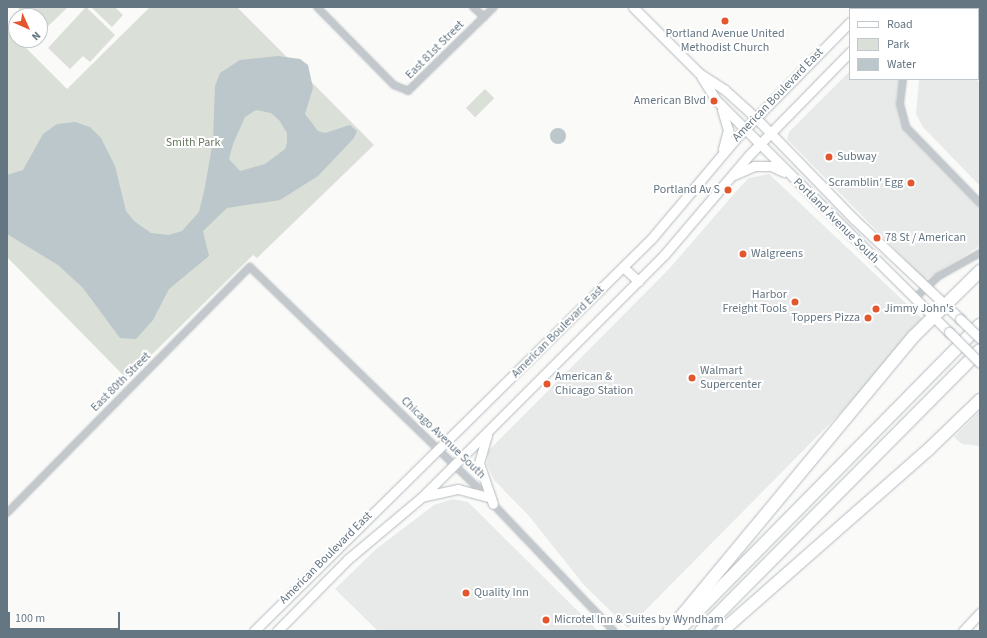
<!DOCTYPE html>
<style>
body{margin:0}
#map{position:relative;width:987px;height:638px;overflow:hidden;background:#fafaf8;font-family:"Source Sans 3",sans-serif}
div>[style]{position:absolute}
.built>*{inset:0;background:#e8e9e9}
.green>*{inset:0;background:#dadfd7;transform-origin:0 0}
.water>*{inset:0;background:#bbc7cb}
.round{border-radius:50%}
.roads{filter:drop-shadow(0 0 1px #b3babf) drop-shadow(0 0 1px #b3babf)}
.street>*{height:6px;margin:-3px;padding:0 3px;transform-origin:3px;border-radius:3px;background:#c3c8cc}
.secondary>*{height:9px;margin:-4.5px;padding:0 4.5px;transform-origin:4.5px;border-radius:4.5px;background:#fff}
.highway>*{height:12px;margin:-6px;padding:0 6px;transform-origin:6px;border-radius:6px;background:#fff}
.bridges{filter:drop-shadow(0 0 1px #b3babf) drop-shadow(0 0 1px #b3babf)}
.secondary-bridge>*{height:9px;margin:-4.5px;padding:0 4.5px;transform-origin:4.5px;border-radius:4.5px;background:#fff}
.dots>*{width:11px;height:11px;translate:-50% -50%;box-sizing:border-box;border:2px solid #fff;border-radius:50%}
span{translate:-50% -50%;white-space:nowrap;text-align:center;line-height:1.15;-webkit-text-stroke:4px #fff;paint-order:stroke}
.poi-label{font-size:12px;color:#657683}
.right{translate:-100% -50%;text-align:right}
.left{translate:0 -50%;text-align:left}
.street-label{font-size:12px;color:#657683}
.park-label{font-size:12px;color:#687a64}
.frame{position:absolute;inset:0;border:8px solid #657683;pointer-events:none}
.legend{position:absolute;left:849px;top:8px;width:130px;height:72px;box-sizing:border-box;background:#fff;border:1px solid #c1c8cd;margin:0;padding:5px 7px;list-style:none;font-size:12px;color:#657683}
.legend li{display:flex;align-items:center;gap:8px;height:20px}
.legend b{width:20px;border:1px solid #c1c8cd}
.north{position:absolute;left:8px;top:8px;width:40px;height:40px;box-sizing:border-box;background:#fff;border:1px solid #c1c8cd;border-radius:50%;rotate:135deg;font-size:11px;font-weight:700;line-height:16px;text-align:center;color:#657683}
.north::after{content:'';display:block;margin:auto;width:14px;height:18px;background:#e4572e;clip-path:polygon(50% 0,100% 100%,50% 72%,0 100%)}
.scale{position:absolute;left:8px;top:612px;width:112px;height:18px;box-sizing:border-box;border:2px solid #657683;border-top:0;padding-left:5px;font-size:12px;line-height:14px;white-space:nowrap;color:#657683;-webkit-text-stroke:3px #fff;paint-order:stroke}
</style>
<div id="map">
<div class="built">
<i style="clip-path:polygon(850px 71px,850px 79px,900px 79px,896px 100px,903px 128px,980px 208px,980px 246px,925px 280px,787px 139px,789px 132px)"></i>
<i style="clip-path:polygon(919px 79px,976px 79px,980px 83px,980px 186px,923px 127px,916px 114px)"></i>
<i style="clip-path:polygon(769px 174px,928px 324px,628px 628px,584px 585px,529px 516px,494px 480px,487px 465px,488px 451px,668px 270px,740px 187px,749px 178px)"></i>
<i style="clip-path:polygon(980px 411px,980px 446px,962px 444px,954px 437px)"></i>
<i style="clip-path:polygon(453px 499px,468px 502px,598px 631px,378px 631px,335px 589px,375px 550px,434px 505px)"></i>
</div>
<div class="green">
<i style="clip-path:polygon(17px 7px,68px 7px,42px 32px,40px 16px,26px 16px)"></i>
<i style="clip-path:polygon(86px 7px,115px 35px,90px 62px,83px 56px,70px 69px,48px 48px)"></i>
<i style="clip-path:polygon(91px 7px,115px 7px,123px 15px,112px 27px)"></i>
<i style="clip-path:polygon(150px 7px,237px 7px,374px 145px,257px 258px,253px 255px,127px 379px,7px 257px,7px 29px,67px 89px)"></i>
<i style="left:485px;top:89px;width:13px;height:27px;rotate:45deg"></i>
</div>
<div class="water">
<i style="clip-path:polygon(evenodd,278px 56px,300px 59px,308px 65px,313px 88px,305px 114px,318px 131px,325px 133px,350px 125px,357px 131px,354px 138px,318px 176px,280px 200px,227px 208px,203px 231px,209px 256px,169px 289px,153px 320px,136px 339px,120px 338px,83px 288px,58px 265px,7px 234px,7px 175px,23px 170px,43px 134px,57px 124px,75px 122px,90px 127px,101px 138px,115px 166px,126px 211px,134px 221px,151px 233px,169px 235px,182px 231px,199px 212px,205px 187px,213px 140px,215px 86px,220px 73px,240px 60px,278px 56px,256px 110px,271px 113px,279px 120px,287px 133px,287px 142px,285px 149px,265px 164px,240px 171px,229px 159px,233px 144px,245px 117px,256px 110px)"></i>
<i class="round" style="left:550px;top:128px;width:16px;height:16px"></i>
</div>
<div class="roads">
<div class="street">
<i style="left:317px;top:7px;width:110px;rotate:45.4deg"></i>
<i style="left:394px;top:85px;width:15px;rotate:23deg"></i>
<i style="left:408px;top:91px;width:120px;rotate:-44.3deg"></i>
<i style="left:473px;top:7px;width:15px;rotate:42deg"></i>
<i style="left:903px;top:79px;width:25px;rotate:97deg"></i>
<i style="left:900px;top:104px;width:24px;rotate:75deg"></i>
<i style="left:906px;top:127px;width:106px;rotate:45.8deg"></i>
<i style="left:914px;top:299px;width:34px;rotate:-43deg"></i>
<i style="left:939px;top:276px;width:47px;rotate:-29.3deg"></i>
<i style="left:491px;top:502px;width:178px;rotate:46.4deg"></i>
<i style="left:7px;top:513px;width:346px;rotate:-45.4deg"></i>
<i style="left:250px;top:267px;width:327px;rotate:44.1deg"></i>
</div>
<div class="secondary">
<i style="left:633px;top:7px;width:93px;rotate:45deg"></i>
<i style="left:699px;top:73px;width:31px;rotate:33deg"></i>
<i style="left:725px;top:90px;width:42px;rotate:42.1deg"></i>
<i style="left:756px;top:118px;width:141px;rotate:45.9deg"></i>
<i style="left:854px;top:219px;width:146px;rotate:43.3deg"></i>
<i style="left:863px;top:9px;width:3px;rotate:-45deg"></i>
<i style="left:893px;top:9px;width:3px;rotate:-45deg"></i>
<i style="left:701px;top:76px;width:28px;rotate:58deg"></i>
<i style="left:716px;top:100px;width:329px;rotate:44.9deg"></i>
<i style="left:722px;top:110px;width:21px;rotate:73deg"></i>
<i style="left:728px;top:130px;width:20px;rotate:105deg"></i>
<i style="left:734px;top:175px;width:22px;rotate:-24deg"></i>
<i style="left:754px;top:166px;width:17px"></i>
<i style="left:771px;top:166px;width:14px;rotate:25deg"></i>
<i style="left:623px;top:267px;width:21px;rotate:43deg"></i>
<i style="left:487px;top:435px;width:29px;rotate:106deg"></i>
<i style="left:479px;top:463px;width:43px;rotate:71.1deg"></i>
<i style="left:425px;top:496px;width:34px;rotate:-12deg"></i>
<i style="left:458px;top:489px;width:30px;rotate:15deg"></i>
<i style="left:254px;top:631px;width:559px;rotate:-44.64deg"></i>
<i style="left:652px;top:238px;width:133px;rotate:-49.9deg"></i>
<i style="left:738px;top:136px;width:160px;rotate:-45.5deg"></i>
<i style="left:277px;top:631px;width:101px;rotate:-45.4deg"></i>
<i style="left:348px;top:559px;width:97px;rotate:-40deg"></i>
<i style="left:422px;top:497px;width:342px;rotate:-45deg"></i>
<i style="left:664px;top:255px;width:133px;rotate:-49.6deg"></i>
<i style="left:750px;top:154px;width:143px;rotate:-45.6deg"></i>
<i style="left:963px;top:631px;width:25px;rotate:-47deg"></i>
</div>
<div class="highway">
<i style="left:669px;top:631px;width:383px;rotate:-50.3deg"></i>
<i style="left:914px;top:336px;width:93px;rotate:-44.6deg"></i>
<i style="left:678px;top:631px;width:430px;rotate:-45.4deg"></i>
<i style="left:701px;top:631px;width:396px;rotate:-45.2deg"></i>
<i style="left:722px;top:631px;width:276px;rotate:-41.3deg"></i>
<i style="left:929px;top:449px;width:71px;rotate:-43.9deg"></i>
</div>
</div>
<div class="bridges">
<div class="secondary-bridge">
<i style="left:960px;top:319px;width:28px;rotate:44deg"></i>
<i style="left:949px;top:332px;width:44px;rotate:45deg"></i>
</div>
</div>
<div class="dots">
<i style="left:725px;top:21px;background:#e4572e"></i>
<i style="left:714px;top:101px;background:#e4572e"></i>
<i style="left:829px;top:157px;background:#e4572e"></i>
<i style="left:911px;top:183px;background:#e4572e"></i>
<i style="left:728px;top:190px;background:#e4572e"></i>
<i style="left:877px;top:238px;background:#e4572e"></i>
<i style="left:743px;top:254px;background:#e4572e"></i>
<i style="left:795px;top:302px;background:#e4572e"></i>
<i style="left:876px;top:309px;background:#e4572e"></i>
<i style="left:868px;top:318px;background:#e4572e"></i>
<i style="left:692px;top:378px;background:#e4572e"></i>
<i style="left:547px;top:384px;background:#e4572e"></i>
<i style="left:466px;top:593px;background:#e4572e"></i>
<i style="left:546px;top:620px;background:#e4572e"></i>
</div>
<div class="poi-label">
<span style="left:725px;top:41px">Portland Avenue United<br>Methodist Church</span>
<span class="right" style="left:706px;top:101px">American Blvd</span>
<span class="left" style="left:837px;top:157px">Subway</span>
<span class="right" style="left:903px;top:183px">Scramblin' Egg</span>
<span class="right" style="left:720px;top:190px">Portland Av S</span>
<span class="left" style="left:885px;top:238px">78 St / American</span>
<span class="left" style="left:751px;top:254px">Walgreens</span>
<span class="right" style="left:787px;top:302px">Harbor<br>Freight Tools</span>
<span class="left" style="left:884px;top:309px">Jimmy John's</span>
<span class="right" style="left:860px;top:318px">Toppers Pizza</span>
<span class="left" style="left:700px;top:378px">Walmart<br>Supercenter</span>
<span class="left" style="left:555px;top:384px">American &amp;<br>Chicago Station</span>
<span class="left" style="left:474px;top:593px">Quality Inn</span>
<span class="left" style="left:554px;top:620px">Microtel Inn &amp; Suites by Wyndham</span>
</div>
<div class="street-label">
<span style="left:435px;top:50px;rotate:-45deg">East 81st Street</span>
<span style="left:778px;top:95px;rotate:-46deg">American Boulevard East</span>
<span style="left:836px;top:221px;rotate:45deg">Portland Avenue South</span>
<span style="left:558px;top:332px;rotate:-45deg">American Boulevard East</span>
<span style="left:121px;top:382px;rotate:-45deg">East 80th Street</span>
<span style="left:443px;top:438px;rotate:44deg">Chicago Avenue South</span>
<span style="left:326px;top:558px;rotate:-45deg">American Boulevard East</span>
</div>
<div class="park-label">
<span style="left:193px;top:143px">Smith Park</span>
</div>
<div class="frame"></div>
<ul class="legend">
<li><b style="height:5px;background:#fff"></b>Road</li>
<li><b style="height:11px;background:#dadfd7"></b>Park</li>
<li><b style="height:11px;background:#bbc7cb"></b>Water</li>
</ul>
<div class="north">N</div>
<div class="scale">100 m</div>
</div>
